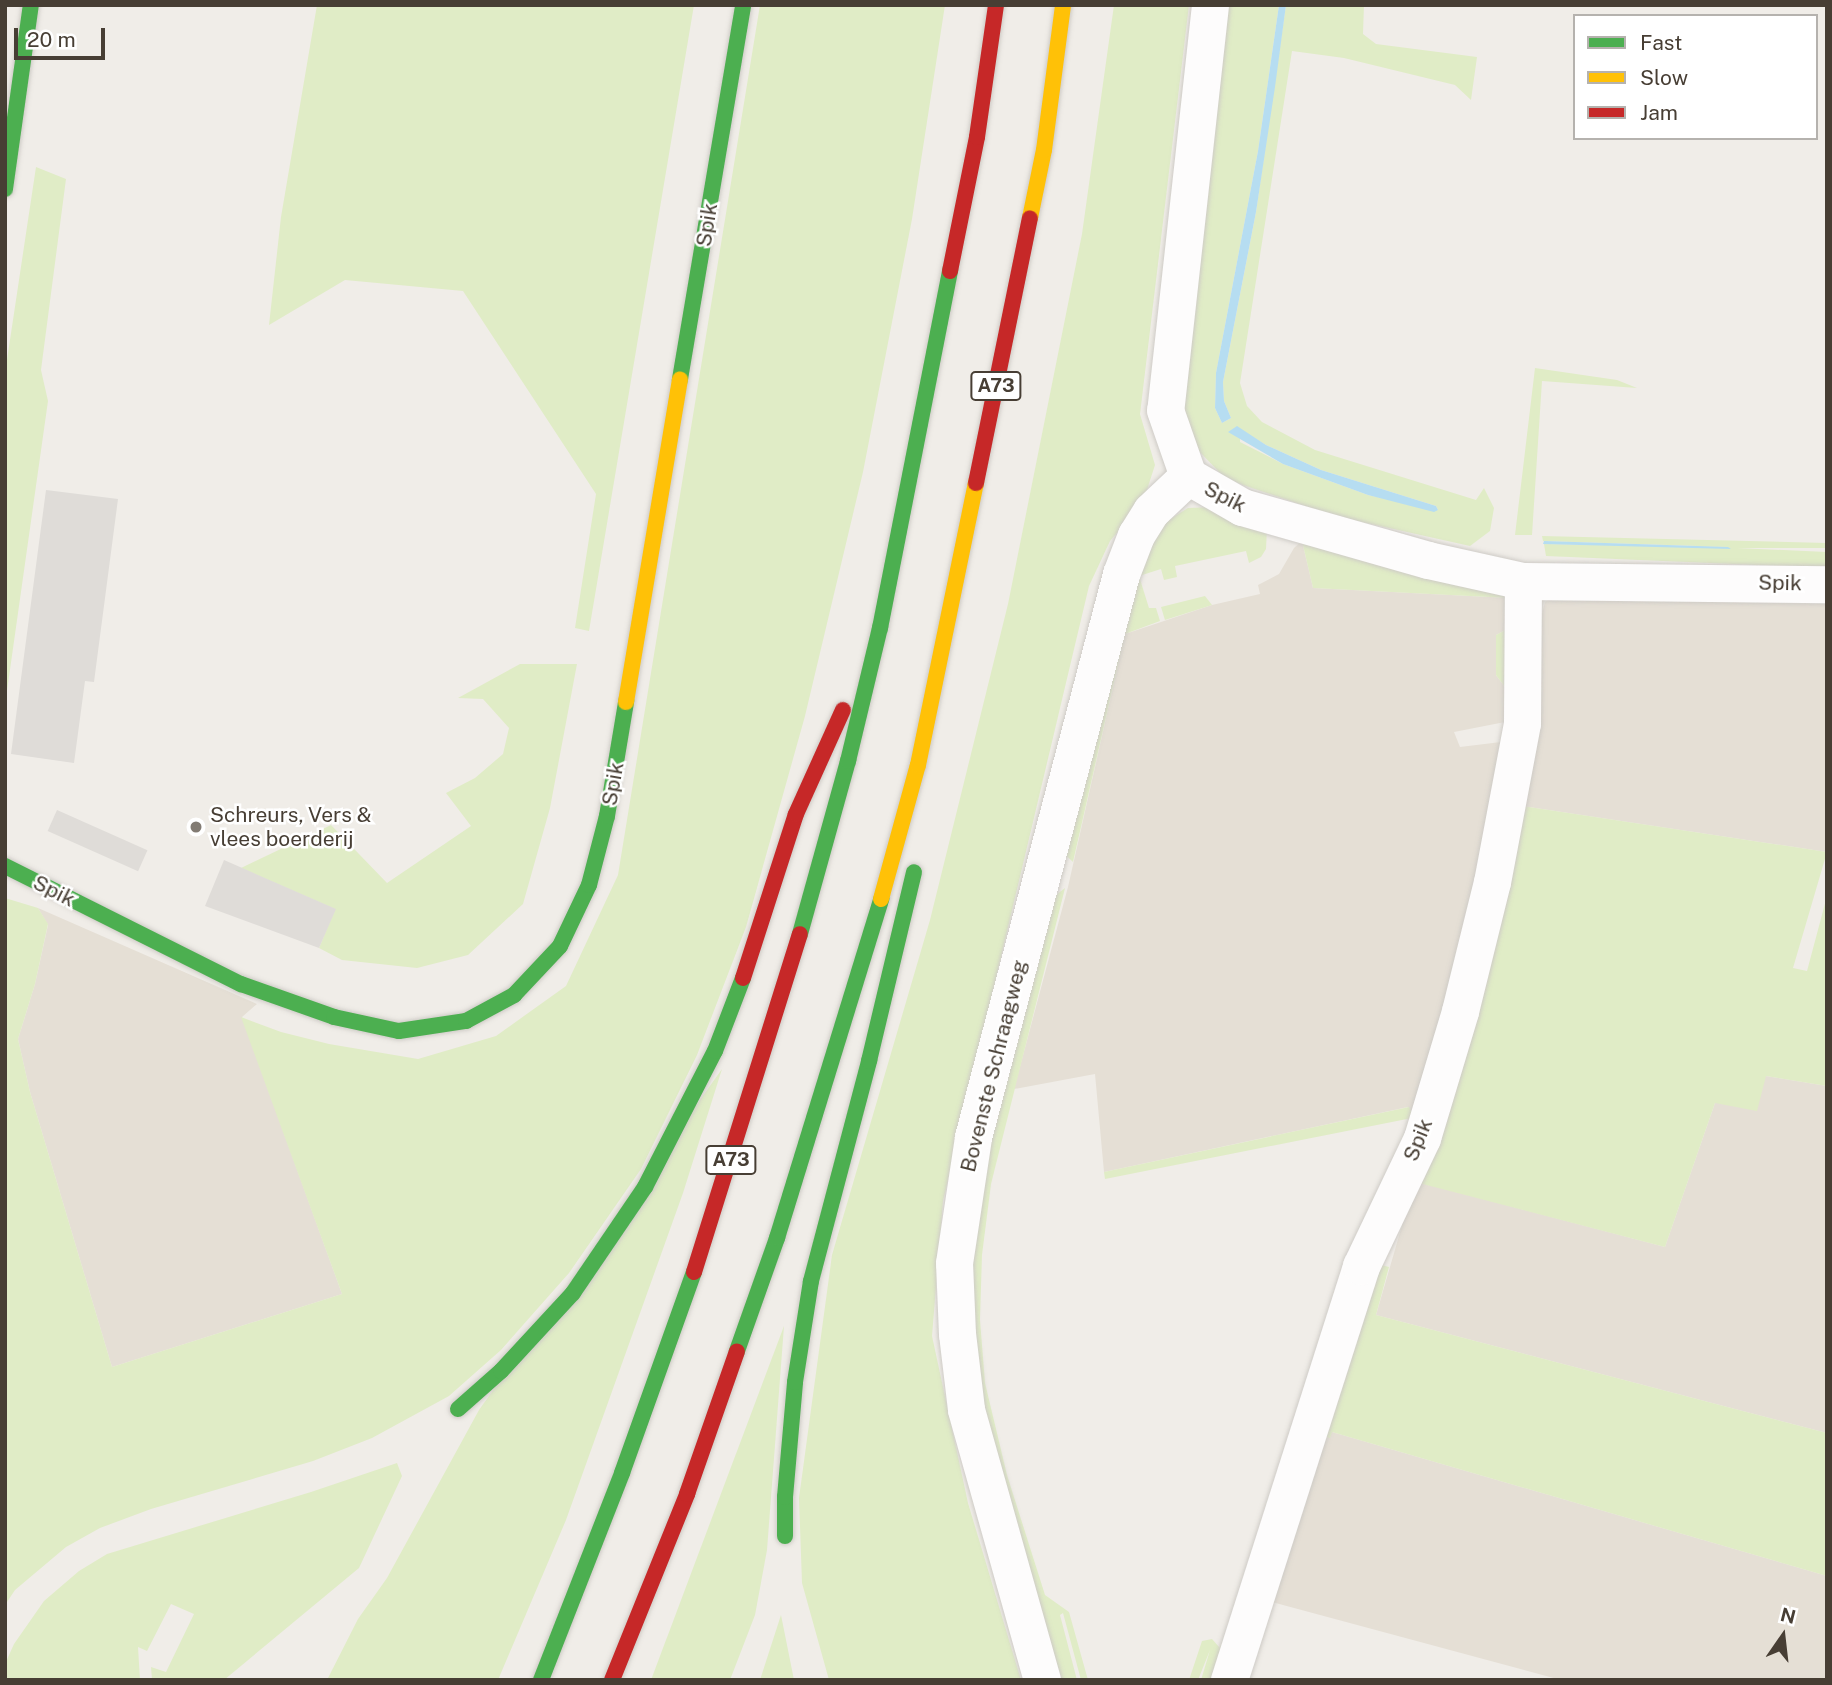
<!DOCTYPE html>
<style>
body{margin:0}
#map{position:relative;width:1832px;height:1685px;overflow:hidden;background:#f0ede8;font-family:"Public Sans",sans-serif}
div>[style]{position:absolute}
.residential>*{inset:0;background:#e5dfd5}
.green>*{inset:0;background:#e0ecc6}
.parking>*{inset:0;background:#dfdcd8;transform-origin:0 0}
.water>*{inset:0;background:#b6ddf1}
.roads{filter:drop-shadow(0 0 2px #cecbc6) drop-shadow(0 0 2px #cecbc6)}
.street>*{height:37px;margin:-18.5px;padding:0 18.5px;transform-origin:18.5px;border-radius:18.5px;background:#fdfcfc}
.fast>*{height:16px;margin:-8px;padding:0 8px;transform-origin:8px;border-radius:8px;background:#4caf50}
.slow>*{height:16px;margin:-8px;padding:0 8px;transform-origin:8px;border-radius:8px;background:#ffc107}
.jam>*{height:16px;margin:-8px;padding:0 8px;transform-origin:8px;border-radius:8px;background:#c62828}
.dots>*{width:19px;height:19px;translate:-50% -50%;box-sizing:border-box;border:4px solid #fff;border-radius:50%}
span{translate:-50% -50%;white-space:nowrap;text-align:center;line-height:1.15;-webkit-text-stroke:5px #fff;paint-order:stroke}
.shield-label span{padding:2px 5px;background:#fff;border:2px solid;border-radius:5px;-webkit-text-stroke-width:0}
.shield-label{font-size:19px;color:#473e34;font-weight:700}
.street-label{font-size:21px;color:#473e34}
.poi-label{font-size:21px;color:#473e34}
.left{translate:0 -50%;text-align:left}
.frame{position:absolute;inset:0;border:7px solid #473e34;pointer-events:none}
.legend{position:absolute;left:1573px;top:14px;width:245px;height:126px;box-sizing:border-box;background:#fff;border:2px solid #b5b2ae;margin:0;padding:9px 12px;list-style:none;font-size:21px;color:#473e34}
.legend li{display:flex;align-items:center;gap:14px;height:35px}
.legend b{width:35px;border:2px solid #b5b2ae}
.north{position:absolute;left:1748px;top:1601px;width:70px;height:70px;-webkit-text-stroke:5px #fff;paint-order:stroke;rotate:14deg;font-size:19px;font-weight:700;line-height:28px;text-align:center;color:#473e34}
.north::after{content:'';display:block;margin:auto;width:24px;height:32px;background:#473e34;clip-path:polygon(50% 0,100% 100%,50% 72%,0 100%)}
.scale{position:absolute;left:14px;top:28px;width:91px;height:32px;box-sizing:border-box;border:4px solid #473e34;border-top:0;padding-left:9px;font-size:21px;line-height:24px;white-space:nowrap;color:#473e34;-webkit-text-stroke:5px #fff;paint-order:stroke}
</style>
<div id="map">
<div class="residential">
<i style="clip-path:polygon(1302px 541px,1313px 588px,1509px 598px,1511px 627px,1496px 635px,1496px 675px,1507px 690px,1505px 722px,1454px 732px,1460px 747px,1501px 742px,1504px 784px,1413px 1118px,1408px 1107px,1104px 1172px,1095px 1074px,1014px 1089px,1068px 887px,1125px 634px,1212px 605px,1260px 594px,1258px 585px,1279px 574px,1294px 548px)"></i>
<i style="clip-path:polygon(1551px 598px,1827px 604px,1827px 852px,1522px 806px,1541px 618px,1545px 602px)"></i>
<i style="clip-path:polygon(38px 908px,257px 1004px,242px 1017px,342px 1294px,112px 1367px,30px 1092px,18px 1039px,35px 984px,48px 925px)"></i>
<i style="clip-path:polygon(1766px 1076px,1827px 1086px,1827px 1433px,1376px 1315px,1415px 1181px,1665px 1247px,1715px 1103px)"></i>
<i style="clip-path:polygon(1332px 1432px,1827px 1576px,1827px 1680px,1561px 1680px,1261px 1599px,1321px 1436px)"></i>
</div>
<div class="green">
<i style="clip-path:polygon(317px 5px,694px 5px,589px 631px,575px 628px,596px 494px,463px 291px,345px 280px,269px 325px,281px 217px)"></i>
<i style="clip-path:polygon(760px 5px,945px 5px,912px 219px,863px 472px,805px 716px,746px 927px,697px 1055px,641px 1169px,569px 1273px,501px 1350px,449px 1396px,372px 1438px,313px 1461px,151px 1509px,100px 1528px,66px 1547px,15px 1590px,5px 1605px,5px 898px,38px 908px,48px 924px,35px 984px,18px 1039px,30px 1092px,112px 1367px,342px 1294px,241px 1017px,281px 1032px,329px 1044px,418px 1059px,496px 1036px,566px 986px,618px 875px)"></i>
<i style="clip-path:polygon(1114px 5px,1189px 5px,1140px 414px,1155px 465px,1143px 502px,1110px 541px,1089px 586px,943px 1201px,932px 1336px,968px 1503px,1021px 1680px,829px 1680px,802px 1583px,799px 1498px,832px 1255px,930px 920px,1008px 604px,1082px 234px)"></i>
<i style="clip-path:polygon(evenodd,1228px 5px,1279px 5px,1258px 151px,1216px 373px,1215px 408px,1222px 423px,1231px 418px,1224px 401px,1223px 382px,1256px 212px,1286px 5px,1364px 5px,1363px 34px,1376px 44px,1477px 57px,1471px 100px,1455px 85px,1344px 58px,1292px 51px,1240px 383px,1247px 406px,1262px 422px,1315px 450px,1476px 500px,1484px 488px,1494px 508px,1490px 531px,1470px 546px,1335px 516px,1243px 485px,1223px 476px,1194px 446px,1179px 409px,1228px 5px,1240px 429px,1266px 445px,1321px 470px,1436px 506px,1438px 510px,1368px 495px,1283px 464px,1240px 442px,1240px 429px)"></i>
<i style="clip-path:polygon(36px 167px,66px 179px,41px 370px,48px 401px,5px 705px,5px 373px)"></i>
<i style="clip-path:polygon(1535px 368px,1617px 380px,1637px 388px,1542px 381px,1532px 535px,1515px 535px)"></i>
<i style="clip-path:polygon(1213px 507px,1267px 529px,1266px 549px,1261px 557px,1249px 563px,1246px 551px,1175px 566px,1177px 577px,1164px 580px,1161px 569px,1139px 576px,1149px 608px,1156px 608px,1160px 621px,1125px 634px,1073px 862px,1060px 850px,1115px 624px,1159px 526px,1188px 508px)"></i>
<i style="clip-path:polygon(1542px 536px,1827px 543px,1827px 548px,1737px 548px,1827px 552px,1827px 568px,1546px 556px,1544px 544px,1730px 547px,1543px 541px)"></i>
<i style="clip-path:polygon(1306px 539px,1410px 563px,1494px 577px,1507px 585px,1515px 596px,1516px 652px,1518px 652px,1513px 715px,1505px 722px,1507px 690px,1496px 675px,1496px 635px,1511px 627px,1509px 598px,1313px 588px,1302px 541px)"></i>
<i style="clip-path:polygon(1205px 596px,1212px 605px,1165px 620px,1161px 607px)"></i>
<i style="clip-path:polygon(520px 664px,577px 664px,550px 808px,523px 904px,468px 955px,417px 968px,342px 960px,319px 948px,335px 909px,241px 868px,331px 825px,387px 883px,471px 826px,446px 793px,475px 778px,503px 754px,509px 728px,483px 699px,458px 698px)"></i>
<i style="clip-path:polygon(1522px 806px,1827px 852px,1793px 968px,1807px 971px,1827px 896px,1827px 1086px,1766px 1076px,1757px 1111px,1715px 1103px,1665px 1247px,1415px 1182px)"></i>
<i style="clip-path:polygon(1065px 888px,991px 1184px,982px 1255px,980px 1320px,985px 1383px,1007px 1475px,1045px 1595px,1069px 1612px,1088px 1680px,1081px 1680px,1063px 1613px,1060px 1615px,1077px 1680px,1062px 1680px,987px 1441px,968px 1316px,978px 1188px,1047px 902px)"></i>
<i style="clip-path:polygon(722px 1069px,683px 1193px,566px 1520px,498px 1680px,327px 1680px,358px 1619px,387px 1578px,479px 1410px)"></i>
<i style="clip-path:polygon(1409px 1107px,1413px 1117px,1217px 1680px,1201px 1680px,1210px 1650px,1198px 1680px,1189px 1680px,1202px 1641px,1212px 1639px,1220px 1648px,1412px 1118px,1105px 1179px,1104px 1172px)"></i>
<i style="clip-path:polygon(1370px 1262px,1389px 1267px,1376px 1315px,1827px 1433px,1827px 1576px,1332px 1432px,1330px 1438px,1321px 1436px)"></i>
<i style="clip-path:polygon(784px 1326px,767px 1550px,755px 1615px,730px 1680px,651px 1680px)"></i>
<i style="clip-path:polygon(397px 1463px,402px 1476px,359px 1568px,224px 1680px,152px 1680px,151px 1667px,166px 1672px,194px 1614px,171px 1604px,147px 1651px,138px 1647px,140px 1680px,5px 1680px,5px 1664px,14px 1644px,44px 1601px,79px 1571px,107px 1554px,311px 1492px)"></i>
<i style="clip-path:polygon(781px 1615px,794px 1680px,760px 1680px)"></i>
</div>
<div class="parking">
<i style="clip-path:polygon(46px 490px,118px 499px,94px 682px,85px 681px,74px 763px,11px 754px)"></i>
<i style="left:57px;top:810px;width:99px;height:23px;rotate:24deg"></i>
<i style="clip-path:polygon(224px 860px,336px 909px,319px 948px,205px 906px)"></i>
</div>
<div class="water">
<i style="clip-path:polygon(1279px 5px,1286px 5px,1275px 87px,1256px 212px,1223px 382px,1224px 401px,1231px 418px,1222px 423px,1215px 408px,1216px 373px,1258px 151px)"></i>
<i style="clip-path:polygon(1237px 426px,1266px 445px,1321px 470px,1436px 506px,1438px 510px,1434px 512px,1368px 495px,1283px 464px,1228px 432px)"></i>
<i style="clip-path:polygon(1544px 541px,1728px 547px,1731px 549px,1543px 544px)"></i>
</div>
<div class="roads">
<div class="street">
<i style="left:1210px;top:5px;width:407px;rotate:96.3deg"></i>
<i style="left:1165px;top:410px;width:70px;rotate:70.8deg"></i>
<i style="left:1188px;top:476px;width:62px;rotate:29.9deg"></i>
<i style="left:1242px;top:507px;width:193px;rotate:15.9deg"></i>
<i style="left:1428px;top:560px;width:97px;rotate:12.5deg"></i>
<i style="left:1523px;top:581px;width:304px;rotate:0.6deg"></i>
<i style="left:1042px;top:1680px;width:281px;rotate:-105.7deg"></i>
<i style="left:966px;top:1409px;width:76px;rotate:-96.8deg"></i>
<i style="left:957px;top:1334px;width:71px;rotate:-92.4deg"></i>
<i style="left:954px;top:1263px;width:127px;rotate:-81.4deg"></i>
<i style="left:973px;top:1137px;width:582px;rotate:-75.27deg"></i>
<i style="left:1121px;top:574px;width:42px;rotate:-69deg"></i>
<i style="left:1136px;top:535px;width:28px;rotate:-58deg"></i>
<i style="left:1151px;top:511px;width:51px;rotate:-43.4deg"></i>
<i style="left:1229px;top:1680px;width:435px;rotate:-72.3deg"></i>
<i style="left:1361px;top:1266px;width:142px;rotate:-64.5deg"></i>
<i style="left:1422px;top:1138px;width:133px;rotate:-73.3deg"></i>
<i style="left:1460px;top:1011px;width:133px;rotate:-76.1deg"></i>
<i style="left:1492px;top:882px;width:162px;rotate:-79.3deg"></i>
<i style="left:1522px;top:723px;width:142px;rotate:-89.6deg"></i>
</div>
<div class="fast">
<i style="left:5px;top:189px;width:186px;rotate:-82deg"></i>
<i style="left:680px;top:379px;width:379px;rotate:-80.4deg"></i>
<i style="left:5px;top:866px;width:264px;rotate:26.6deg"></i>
<i style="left:241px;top:984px;width:99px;rotate:19.5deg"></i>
<i style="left:334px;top:1017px;width:66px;rotate:12.2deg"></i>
<i style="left:399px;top:1031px;width:68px;rotate:-8.5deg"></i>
<i style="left:466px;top:1021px;width:55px;rotate:-28.4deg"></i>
<i style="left:514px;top:995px;width:67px;rotate:-46.8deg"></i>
<i style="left:560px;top:946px;width:68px;rotate:-64.6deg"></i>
<i style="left:589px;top:885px;width:71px;rotate:-75.4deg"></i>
<i style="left:607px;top:816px;width:116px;rotate:-80.5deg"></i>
<i style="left:800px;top:934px;width:180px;rotate:-74.5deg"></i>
<i style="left:848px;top:761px;width:137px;rotate:-76.5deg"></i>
<i style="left:880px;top:628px;width:364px;rotate:-78.9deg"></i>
<i style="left:737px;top:1351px;width:120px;rotate:-70.5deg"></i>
<i style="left:777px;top:1238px;width:355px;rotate:-72.9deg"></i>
<i style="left:458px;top:1409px;width:57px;rotate:-41.5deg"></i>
<i style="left:501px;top:1371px;width:106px;rotate:-47.3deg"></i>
<i style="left:573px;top:1293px;width:128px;rotate:-55.8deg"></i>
<i style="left:645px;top:1187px;width:153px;rotate:-62.8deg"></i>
<i style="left:715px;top:1051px;width:78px;rotate:-69deg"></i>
<i style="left:785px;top:1536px;width:39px;rotate:-90deg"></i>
<i style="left:785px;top:1497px;width:115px;rotate:-85deg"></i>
<i style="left:795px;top:1382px;width:102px;rotate:-81deg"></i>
<i style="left:811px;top:1281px;width:228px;rotate:-75.2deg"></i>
<i style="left:869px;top:1061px;width:194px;rotate:-76.6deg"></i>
<i style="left:541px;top:1680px;width:222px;rotate:-68.6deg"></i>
<i style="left:622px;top:1473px;width:214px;rotate:-70.3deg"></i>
</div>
<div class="slow">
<i style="left:1030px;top:218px;width:69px;rotate:-78.4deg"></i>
<i style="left:1044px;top:150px;width:146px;rotate:-82.5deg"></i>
<i style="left:626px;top:702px;width:327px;rotate:-80.5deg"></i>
<i style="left:881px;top:899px;width:139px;rotate:-74.6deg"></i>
<i style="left:918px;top:765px;width:288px;rotate:-78.4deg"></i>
</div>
<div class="jam">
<i style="left:950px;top:271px;width:137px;rotate:-78.6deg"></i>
<i style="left:977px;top:137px;width:133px;rotate:-81.8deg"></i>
<i style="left:976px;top:483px;width:270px;rotate:-78.5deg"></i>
<i style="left:743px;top:978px;width:172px;rotate:-72.1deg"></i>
<i style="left:796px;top:814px;width:114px;rotate:-65.7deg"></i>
<i style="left:694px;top:1272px;width:354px;rotate:-72.6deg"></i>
<i style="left:612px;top:1680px;width:201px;rotate:-68deg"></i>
<i style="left:687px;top:1494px;width:151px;rotate:-70.7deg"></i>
</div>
</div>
<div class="dots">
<i style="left:196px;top:827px;background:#827b73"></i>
</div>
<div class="shield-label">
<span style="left:996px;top:386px">A73</span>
<span style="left:731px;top:1160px">A73</span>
</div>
<div class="street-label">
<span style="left:707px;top:225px;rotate:-81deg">Spik</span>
<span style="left:1225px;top:497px;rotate:27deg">Spik</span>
<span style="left:1780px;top:583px;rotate:1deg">Spik</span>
<span style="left:613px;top:784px;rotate:-80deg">Spik</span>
<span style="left:54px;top:891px;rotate:27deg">Spik</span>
<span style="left:994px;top:1066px;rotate:-76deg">Bovenste Schraagweg</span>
<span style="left:1418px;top:1140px;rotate:-68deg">Spik</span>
</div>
<div class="poi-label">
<span class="left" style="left:210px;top:827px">Schreurs, Vers &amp;<br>vlees boerderij</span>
</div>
<div class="frame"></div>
<ul class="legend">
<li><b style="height:9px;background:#4caf50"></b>Fast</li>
<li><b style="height:9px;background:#ffc107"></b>Slow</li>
<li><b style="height:9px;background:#c62828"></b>Jam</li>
</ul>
<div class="north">N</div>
<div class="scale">20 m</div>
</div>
